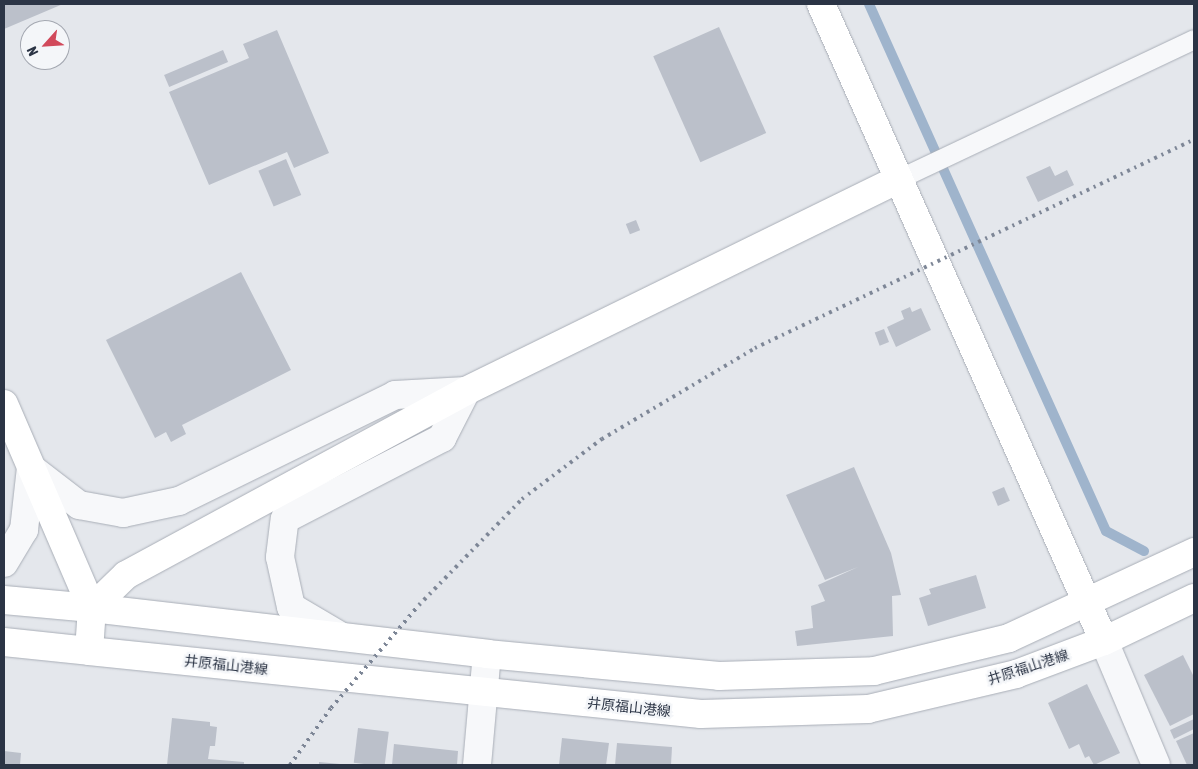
<!DOCTYPE html>
<meta charset="utf-8">
<style>
body{margin:0}
#map{position:relative;width:1198px;height:769px;overflow:hidden;background:#e4e7ec;font-family:"Asap Condensed","Noto Sans JP",sans-serif}
div>[style]{position:absolute}
.stream>*{height:10px;margin:-5px;padding:0 5px;transform-origin:5px;border-radius:5px;background:#9fb4cc}
.building>*{inset:0;background:#bbc0ca;transform-origin:0 0}
.roads{filter:drop-shadow(0 0 1px #a9aeb7) drop-shadow(0 0 1px #a9aeb7)}
.lane>*{height:19px;margin:-9.5px;padding:0 9.5px;transform-origin:9.5px;border-radius:9.5px;background:#f7f8fa}
.street>*{height:28px;margin:-14px;padding:0 14px;transform-origin:14px;border-radius:14px;background:#f7f8fa}
.secondary>*{height:28px;margin:-14px;padding:0 14px;transform-origin:14px;border-radius:14px;background:#fff}
.primary>*{height:28px;margin:-14px;padding:0 14px;transform-origin:14px;border-radius:14px;background:#fff}
.rail>*{height:4px;margin-top:-2px;transform-origin:0;background:repeating-linear-gradient(90deg,#7d8696 0 2.5px,transparent 0 7.5px)}
span{translate:-50% -50%;white-space:nowrap;text-align:center;line-height:1.15;-webkit-text-stroke:4.5px #f4f6f9;paint-order:stroke}
.street-label{font-size:14px;color:#2b3445}
.frame{position:absolute;inset:0;border:5px solid #2b3445;pointer-events:none}
.north{position:absolute;left:20px;top:20px;width:50px;height:50px;box-sizing:border-box;background:#f4f6f9;border:1px solid #a4a8b1;border-radius:50%;rotate:244deg;font-size:14px;font-weight:700;line-height:20px;text-align:center;color:#2b3445}
.north::after{content:'';display:block;margin:auto;width:18px;height:22px;background:#d1495b;clip-path:polygon(50% 0,100% 100%,50% 72%,0 100%)}
</style>
<div id="map">
<div class="stream">
<i style="left:869px;top:4px;width:578px;rotate:65.79deg"></i>
<i style="left:1106px;top:531px;width:43px;rotate:27.8deg"></i>
</div>
<div class="building">
<i style="clip-path:polygon(4px 4px,63px 4px,4px 29px)"></i>
<i style="left:719px;top:27px;width:116px;height:72px;rotate:66deg"></i>
<i style="clip-path:polygon(277px 30px,329px 153px,294px 168px,287px 152px,209px 185px,169px 92px,249px 58px,243px 44px)"></i>
<i style="left:223px;top:50px;width:13px;height:64px;rotate:67deg"></i>
<i style="left:286px;top:159px;width:39px;height:30px;rotate:67deg"></i>
<i style="clip-path:polygon(1050px 166px,1055px 176px,1067px 170px,1074px 185px,1038px 202px,1026px 177px)"></i>
<i style="left:636px;top:220px;width:11px;height:11px;rotate:68deg"></i>
<i style="clip-path:polygon(241px 272px,291px 370px,182px 425px,186px 434px,171px 442px,166px 432px,155px 438px,106px 340px)"></i>
<i style="clip-path:polygon(910px 307px,912px 312px,921px 308px,931px 330px,896px 347px,887px 327px,904px 319px,901px 311px)"></i>
<i style="left:884px;top:329px;width:14px;height:10px;rotate:69deg"></i>
<i style="clip-path:polygon(854px 467px,891px 553px,901px 595px,892px 596px,893px 636px,797px 646px,795px 631px,813px 628px,811px 606px,825px 601px,818px 585px,858px 567px,825px 580px,786px 495px)"></i>
<i style="left:1004px;top:487px;width:15px;height:13px;rotate:67deg"></i>
<i style="clip-path:polygon(976px 575px,986px 608px,928px 626px,919px 598px,931px 594px,929px 589px)"></i>
<i style="clip-path:polygon(1183px 655px,1194px 677px,1194px 714px,1170px 726px,1144px 675px)"></i>
<i style="clip-path:polygon(1087px 684px,1120px 753px,1094px 765px,1089px 756px,1085px 758px,1079px 744px,1069px 749px,1048px 703px)"></i>
<i style="clip-path:polygon(172px 718px,210px 722px,210px 726px,217px 727px,215px 746px,210px 746px,208px 759px,244px 762px,244px 765px,167px 765px)"></i>
<i style="clip-path:polygon(1194px 719px,1194px 729px,1174px 739px,1170px 730px)"></i>
<i style="left:358px;top:728px;width:31px;height:35px;rotate:7deg"></i>
<i style="clip-path:polygon(1194px 733px,1194px 765px,1187px 765px,1176px 741px)"></i>
<i style="clip-path:polygon(562px 738px,609px 743px,606px 765px,559px 765px)"></i>
<i style="clip-path:polygon(617px 743px,672px 747px,671px 765px,615px 765px)"></i>
<i style="clip-path:polygon(394px 744px,458px 751px,457px 765px,392px 765px)"></i>
<i style="clip-path:polygon(4px 751px,21px 753px,20px 765px,4px 765px)"></i>
<i style="clip-path:polygon(319px 762px,340px 764px,340px 765px,319px 765px)"></i>
</div>
<div class="roads">
<div class="lane">
<i style="left:898px;top:179px;width:327px;rotate:-25.3deg"></i>
</div>
<div class="street">
<i style="left:31px;top:468px;width:61px;rotate:37.6deg"></i>
<i style="left:79px;top:505px;width:45px;rotate:10.3deg"></i>
<i style="left:123px;top:513px;width:57px;rotate:-12.1deg"></i>
<i style="left:179px;top:501px;width:241px;rotate:-26.1deg"></i>
<i style="left:395px;top:395px;width:71px;rotate:-3.2deg"></i>
<i style="left:4px;top:563px;width:39px;rotate:-59deg"></i>
<i style="left:24px;top:530px;width:62px;rotate:-83.6deg"></i>
<i style="left:342px;top:637px;width:59px;rotate:-149.5deg"></i>
<i style="left:291px;top:607px;width:51px;rotate:-102.4deg"></i>
<i style="left:280px;top:557px;width:38px;rotate:-83deg"></i>
<i style="left:285px;top:519px;width:177px;rotate:-27.3deg"></i>
<i style="left:442px;top:438px;width:53px;rotate:-62.9deg"></i>
<i style="left:1104px;top:641px;width:134px;rotate:67.2deg"></i>
<i style="left:477px;top:765px;width:111px;rotate:-84.9deg"></i>
</div>
<div class="secondary">
<i style="left:821px;top:4px;width:697px;rotate:66.05deg"></i>
<i style="left:4px;top:600px;width:88px;rotate:5.2deg"></i>
<i style="left:92px;top:608px;width:47px;rotate:-44.1deg"></i>
<i style="left:126px;top:575px;width:387px;rotate:-28.4deg"></i>
<i style="left:466px;top:391px;width:481px;rotate:-26.1deg"></i>
<i style="left:4px;top:642px;width:85px;rotate:6deg"></i>
</div>
<div class="primary">
<i style="left:4px;top:404px;width:222px;rotate:66.7deg"></i>
<i style="left:92px;top:608px;width:43px;rotate:94deg"></i>
<i style="left:89px;top:651px;width:615px;rotate:5.88deg"></i>
<i style="left:701px;top:714px;width:167px;rotate:-1.7deg"></i>
<i style="left:868px;top:709px;width:152px;rotate:-13.3deg"></i>
<i style="left:1016px;top:674px;width:94px;rotate:-20.6deg"></i>
<i style="left:1104px;top:641px;width:100px;rotate:-25.5deg"></i>
<i style="left:92px;top:608px;width:398px;rotate:6.6deg"></i>
<i style="left:487px;top:654px;width:233px;rotate:5.4deg"></i>
<i style="left:719px;top:676px;width:155px;rotate:-1.8deg"></i>
<i style="left:874px;top:671px;width:139px;rotate:-13.7deg"></i>
<i style="left:1009px;top:638px;width:204px;rotate:-24.9deg"></i>
</div>
</div>
<div class="rail">
<i style="left:290px;top:765px;width:70px;rotate:-54.3deg"></i>
<i style="left:331px;top:708px;width:135px;rotate:-49.5deg"></i>
<i style="left:419px;top:605px;width:148px;rotate:-45.8deg"></i>
<i style="left:522px;top:499px;width:100px;rotate:-36.9deg"></i>
<i style="left:602px;top:439px;width:178px;rotate:-30.7deg"></i>
<i style="left:755px;top:348px;width:486px;rotate:-25.4deg"></i>
</div>
<div class="street-label">
<span style="left:226px;top:665px;rotate:6deg">井原福山港線</span>
<span style="left:1028px;top:667px;rotate:-18deg">井原福山港線</span>
<span style="left:629px;top:707px;rotate:6deg">井原福山港線</span>
</div>
<div class="frame"></div>
<div class="north">N</div>
</div>
